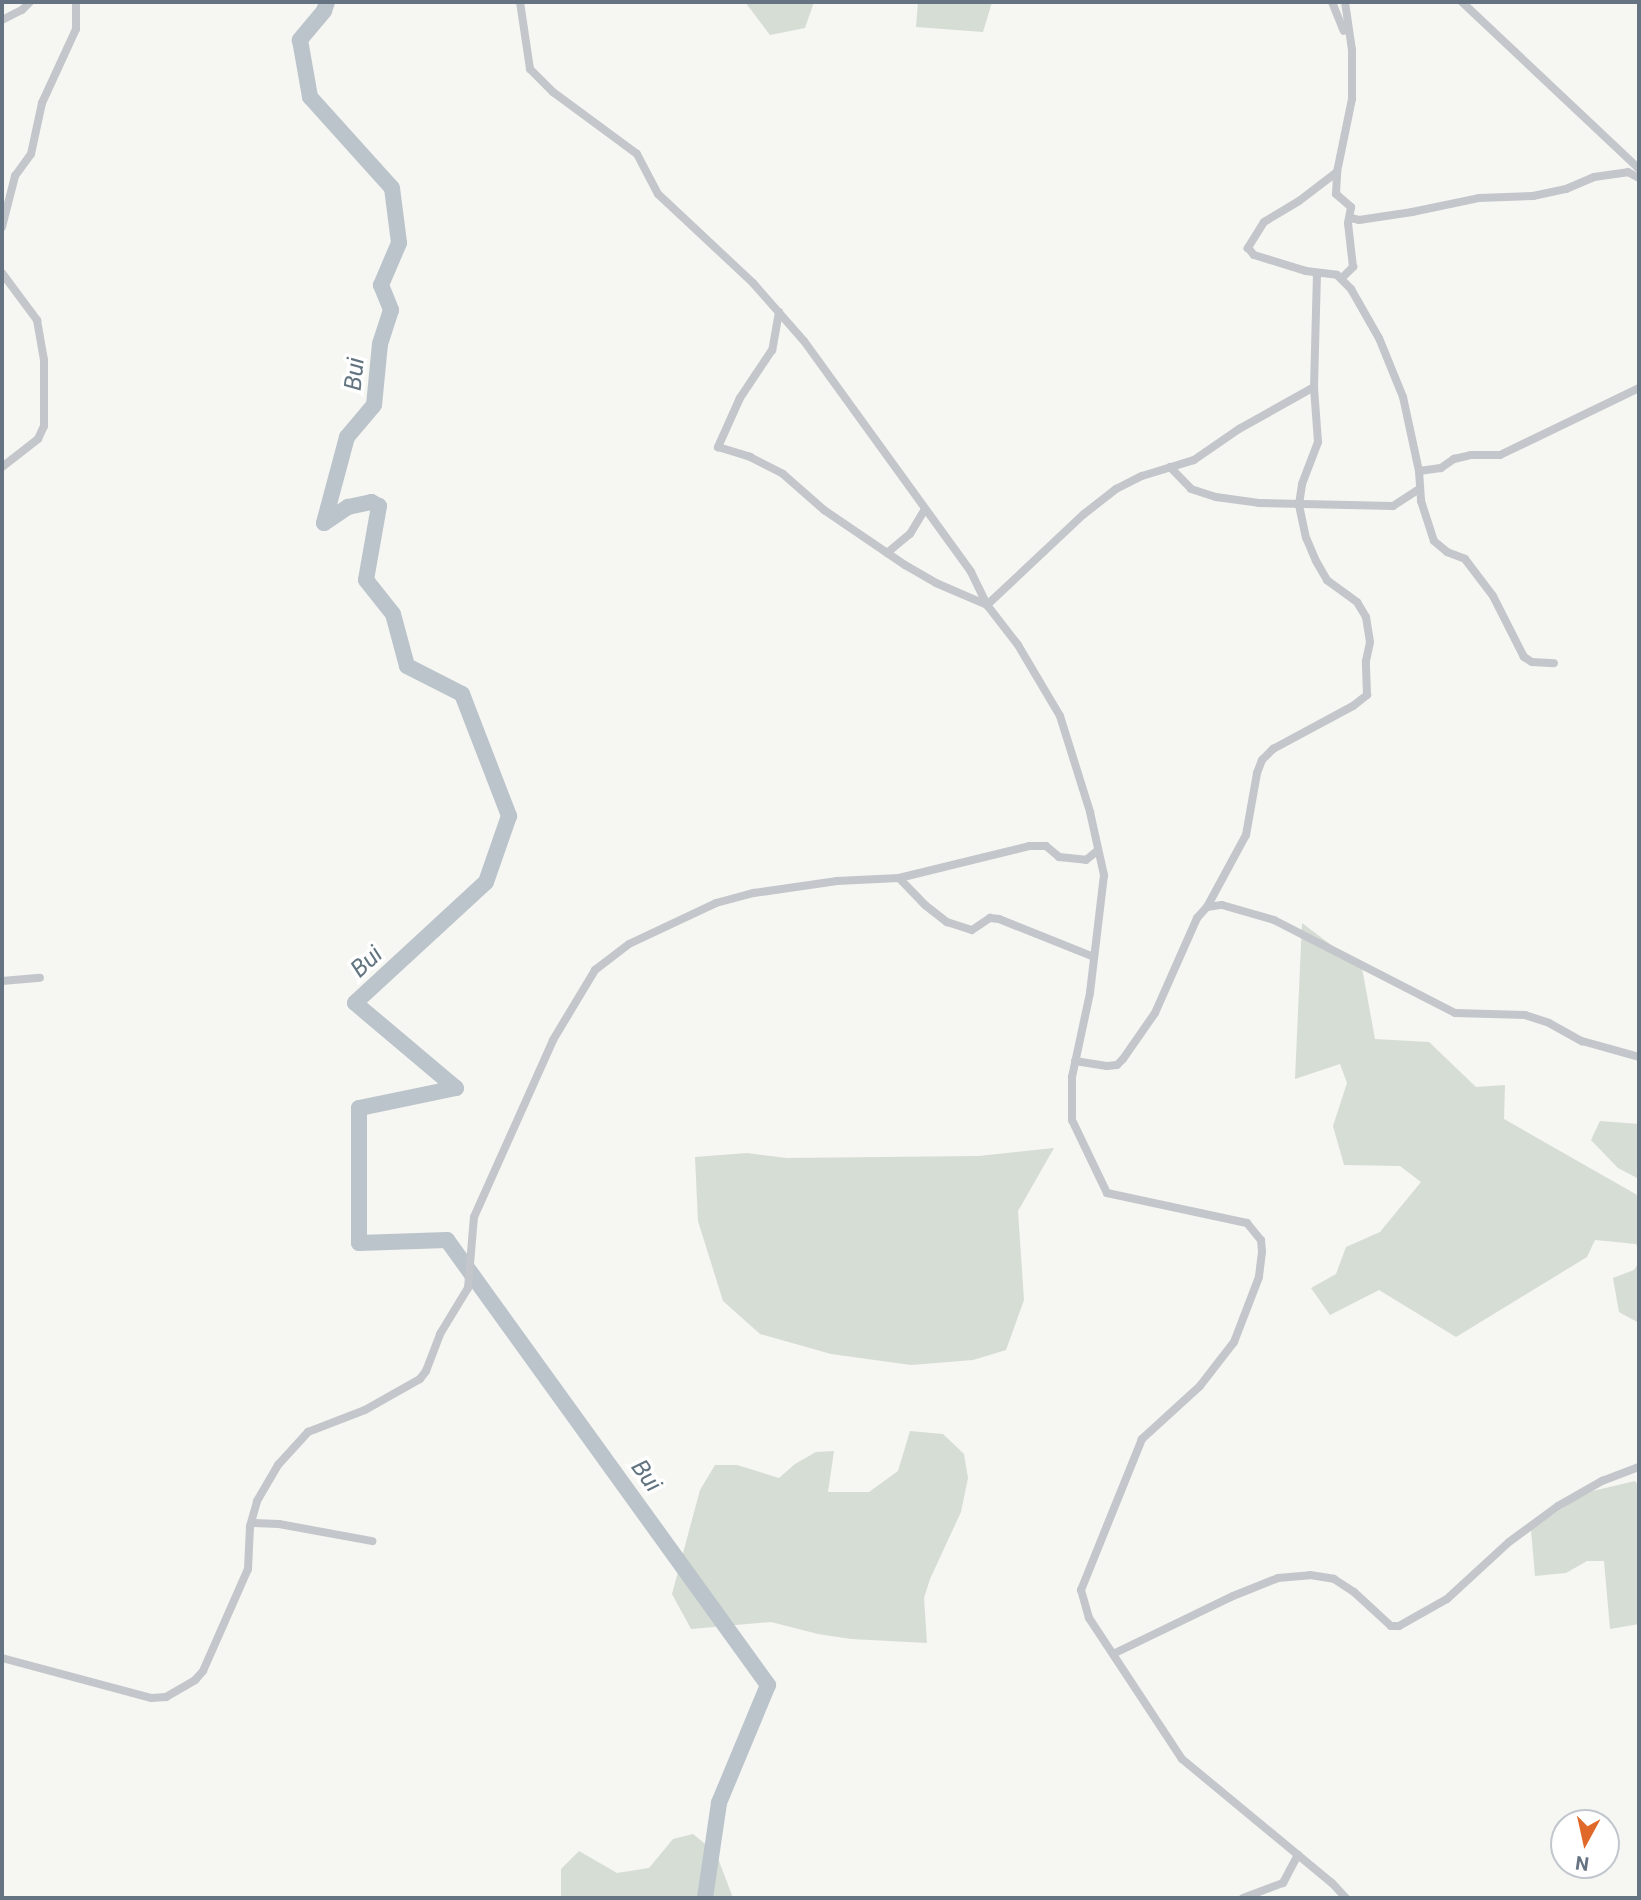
<!DOCTYPE html>
<style>
body{margin:0}
#map{position:relative;width:1641px;height:1900px;overflow:hidden;background:#f6f6f3;font-family:Roboto,sans-serif}
div>[style]{position:absolute}
.green>*{inset:0;background:#d6ddd4}
.river>*{height:16px;margin:-8px;padding:0 8px;transform-origin:8px;border-radius:8px;background:#bbc4ca}
.minor>*{height:8px;margin:-4px;padding:0 4px;transform-origin:4px;border-radius:4px;background:#c3c6ca}
span{translate:-50% -50%;white-space:nowrap;text-align:center;line-height:1.15;-webkit-text-stroke:7px #fff;paint-order:stroke}
.water-label{font-size:24px;color:#617480;font-style:italic}
.frame{position:absolute;inset:0;border:4px solid #657383;pointer-events:none}
.north{position:absolute;left:1550px;top:1809px;width:70px;height:70px;box-sizing:border-box;background:#fff;border:2px solid #c1c7cd;border-radius:50%;rotate:188deg;font-size:19px;font-weight:700;line-height:28px;text-align:center;color:#657383}
.north::after{content:'';display:block;margin:auto;width:24px;height:32px;background:#e06929;clip-path:polygon(50% 0,100% 100%,50% 72%,0 100%)}
</style>
<div id="map">
<div class="green">
<i style="clip-path:polygon(745px 2px,814px 2px,805px 28px,770px 35px)"></i>
<i style="clip-path:polygon(918px 2px,992px 2px,983px 32px,916px 27px)"></i>
<i style="clip-path:polygon(1302px 923px,1362px 968px,1375px 1039px,1429px 1042px,1476px 1087px,1505px 1085px,1504px 1119px,1639px 1196px,1639px 1250px,1636px 1244px,1595px 1240px,1587px 1257px,1456px 1337px,1379px 1290px,1330px 1315px,1311px 1288px,1336px 1274px,1346px 1247px,1380px 1232px,1421px 1182px,1400px 1166px,1344px 1165px,1333px 1126px,1347px 1083px,1340px 1064px,1295px 1079px)"></i>
<i style="clip-path:polygon(1600px 1121px,1639px 1124px,1639px 1179px,1618px 1168px,1591px 1140px)"></i>
<i style="clip-path:polygon(1054px 1148px,1018px 1211px,1024px 1300px,1006px 1350px,973px 1360px,911px 1365px,831px 1354px,760px 1334px,723px 1301px,698px 1221px,695px 1157px,747px 1153px,787px 1158px,979px 1156px)"></i>
<i style="clip-path:polygon(1639px 1262px,1639px 1323px,1619px 1312px,1613px 1278px,1634px 1270px)"></i>
<i style="clip-path:polygon(910px 1431px,943px 1434px,964px 1454px,968px 1478px,961px 1512px,930px 1579px,924px 1598px,927px 1643px,851px 1639px,818px 1634px,771px 1622px,691px 1629px,672px 1594px,700px 1490px,715px 1465px,737px 1465px,779px 1478px,795px 1464px,816px 1452px,834px 1451px,828px 1492px,869px 1492px,898px 1471px)"></i>
<i style="clip-path:polygon(1635px 1481px,1639px 1486px,1639px 1624px,1610px 1629px,1604px 1561px,1587px 1561px,1566px 1573px,1535px 1576px,1531px 1530px,1584px 1493px)"></i>
<i style="clip-path:polygon(693px 1834px,716px 1853px,733px 1898px,561px 1898px,561px 1869px,579px 1851px,617px 1873px,649px 1868px,673px 1839px)"></i>
</div>
<div class="river">
<i style="left:327px;top:2px;width:9px;rotate:108deg"></i>
<i style="left:324px;top:11px;width:38px;rotate:130deg"></i>
<i style="left:300px;top:40px;width:58px;rotate:80deg"></i>
<i style="left:310px;top:97px;width:122px;rotate:48deg"></i>
<i style="left:392px;top:188px;width:55px;rotate:82.7deg"></i>
<i style="left:399px;top:243px;width:46px;rotate:113.2deg"></i>
<i style="left:381px;top:285px;width:27px;rotate:68deg"></i>
<i style="left:391px;top:310px;width:36px;rotate:108deg"></i>
<i style="left:380px;top:344px;width:61px;rotate:95.6deg"></i>
<i style="left:374px;top:405px;width:42px;rotate:130.2deg"></i>
<i style="left:347px;top:437px;width:89px;rotate:105deg"></i>
<i style="left:324px;top:523px;width:29px;rotate:-34deg"></i>
<i style="left:348px;top:507px;width:24px;rotate:-12deg"></i>
<i style="left:371px;top:502px;width:9px;rotate:27deg"></i>
<i style="left:379px;top:506px;width:75px;rotate:100deg"></i>
<i style="left:366px;top:580px;width:43px;rotate:51.5deg"></i>
<i style="left:393px;top:614px;width:54px;rotate:74.9deg"></i>
<i style="left:407px;top:666px;width:62px;rotate:27deg"></i>
<i style="left:462px;top:694px;width:131px;rotate:68.9deg"></i>
<i style="left:509px;top:816px;width:70px;rotate:109.2deg"></i>
<i style="left:486px;top:882px;width:178px;rotate:137.3deg"></i>
<i style="left:355px;top:1003px;width:132px;rotate:40.1deg"></i>
<i style="left:456px;top:1088px;width:99px;rotate:168.3deg"></i>
<i style="left:359px;top:1108px;width:135px;rotate:90deg"></i>
<i style="left:359px;top:1243px;width:88px;rotate:-2deg"></i>
<i style="left:447px;top:1240px;width:549px;rotate:54.2deg"></i>
<i style="left:768px;top:1685px;width:128px;rotate:112.6deg"></i>
<i style="left:719px;top:1803px;width:96px;rotate:98.4deg"></i>
</div>
<div class="minor">
<i style="left:520px;top:2px;width:68px;rotate:81.5deg"></i>
<i style="left:530px;top:69px;width:33px;rotate:45deg"></i>
<i style="left:553px;top:92px;width:104px;rotate:36.4deg"></i>
<i style="left:637px;top:154px;width:45px;rotate:62.3deg"></i>
<i style="left:658px;top:194px;width:130px;rotate:43.1deg"></i>
<i style="left:753px;top:283px;width:77px;rotate:48.7deg"></i>
<i style="left:804px;top:341px;width:285px;rotate:54.1deg"></i>
<i style="left:971px;top:572px;width:37px;rotate:64deg"></i>
<i style="left:987px;top:605px;width:51px;rotate:52.2deg"></i>
<i style="left:1018px;top:645px;width:82px;rotate:59.4deg"></i>
<i style="left:1060px;top:716px;width:101px;rotate:72.6deg"></i>
<i style="left:1090px;top:812px;width:65px;rotate:77.5deg"></i>
<i style="left:1104px;top:875px;width:119px;rotate:96.8deg"></i>
<i style="left:1090px;top:993px;width:86px;rotate:102.1deg"></i>
<i style="left:1072px;top:1077px;width:43px;rotate:90deg"></i>
<i style="left:1072px;top:1120px;width:81px;rotate:64.4deg"></i>
<i style="left:1107px;top:1193px;width:143px;rotate:12.1deg"></i>
<i style="left:1247px;top:1223px;width:22px;rotate:51deg"></i>
<i style="left:1261px;top:1240px;width:12px;rotate:85deg"></i>
<i style="left:1262px;top:1252px;width:25px;rotate:97deg"></i>
<i style="left:1259px;top:1277px;width:70px;rotate:111deg"></i>
<i style="left:1234px;top:1342px;width:56px;rotate:127.7deg"></i>
<i style="left:1200px;top:1386px;width:79px;rotate:137.6deg"></i>
<i style="left:1142px;top:1439px;width:163px;rotate:112deg"></i>
<i style="left:1081px;top:1590px;width:29px;rotate:74deg"></i>
<i style="left:1089px;top:1618px;width:169px;rotate:56.6deg"></i>
<i style="left:1182px;top:1759px;width:195px;rotate:39.6deg"></i>
<i style="left:1332px;top:1883px;width:21px;rotate:47deg"></i>
<i style="left:1332px;top:2px;width:31px;rotate:68deg"></i>
<i style="left:1462px;top:2px;width:243px;rotate:43.3deg"></i>
<i style="left:2px;top:20px;width:22px;rotate:-27deg"></i>
<i style="left:22px;top:10px;width:11px;rotate:-45deg"></i>
<i style="left:1337px;top:172px;width:48px;rotate:142.7deg"></i>
<i style="left:1299px;top:201px;width:41px;rotate:149deg"></i>
<i style="left:1264px;top:222px;width:31px;rotate:122deg"></i>
<i style="left:1248px;top:248px;width:9px;rotate:49deg"></i>
<i style="left:1254px;top:255px;width:54px;rotate:17.1deg"></i>
<i style="left:1306px;top:271px;width:31px;rotate:7deg"></i>
<i style="left:1337px;top:275px;width:20px;rotate:45deg"></i>
<i style="left:1351px;top:289px;width:56px;rotate:60.3deg"></i>
<i style="left:1379px;top:338px;width:64px;rotate:67.9deg"></i>
<i style="left:1403px;top:397px;width:76px;rotate:77.8deg"></i>
<i style="left:1419px;top:471px;width:30px;rotate:86deg"></i>
<i style="left:1421px;top:501px;width:42px;rotate:72deg"></i>
<i style="left:1434px;top:541px;width:17px;rotate:40deg"></i>
<i style="left:1447px;top:552px;width:19px;rotate:21deg"></i>
<i style="left:1465px;top:559px;width:46px;rotate:52.9deg"></i>
<i style="left:1493px;top:596px;width:68px;rotate:63.1deg"></i>
<i style="left:1524px;top:657px;width:9px;rotate:32deg"></i>
<i style="left:1532px;top:662px;width:22px;rotate:3deg"></i>
<i style="left:1351px;top:218px;width:8px;rotate:14deg"></i>
<i style="left:1359px;top:220px;width:54px;rotate:-8.6deg"></i>
<i style="left:1412px;top:212px;width:68px;rotate:-11.8deg"></i>
<i style="left:1479px;top:198px;width:54px;rotate:-2.1deg"></i>
<i style="left:1533px;top:196px;width:34px;rotate:-12deg"></i>
<i style="left:1566px;top:189px;width:30px;rotate:-23deg"></i>
<i style="left:1594px;top:177px;width:34px;rotate:-8deg"></i>
<i style="left:1628px;top:172px;width:13px;rotate:29deg"></i>
<i style="left:2px;top:227px;width:53px;rotate:-75.7deg"></i>
<i style="left:15px;top:176px;width:27px;rotate:-54deg"></i>
<i style="left:31px;top:154px;width:52px;rotate:-77.8deg"></i>
<i style="left:42px;top:103px;width:81px;rotate:-65.3deg"></i>
<i style="left:76px;top:29px;width:27px;rotate:-90deg"></i>
<i style="left:2px;top:273px;width:59px;rotate:53.3deg"></i>
<i style="left:37px;top:320px;width:41px;rotate:80.1deg"></i>
<i style="left:44px;top:360px;width:66px;rotate:90deg"></i>
<i style="left:44px;top:426px;width:14px;rotate:115deg"></i>
<i style="left:38px;top:439px;width:46px;rotate:142.1deg"></i>
<i style="left:1342px;top:278px;width:16px;rotate:-45deg"></i>
<i style="left:1353px;top:267px;width:44px;rotate:-96.5deg"></i>
<i style="left:1348px;top:223px;width:16px;rotate:-79deg"></i>
<i style="left:1351px;top:207px;width:20px;rotate:-139deg"></i>
<i style="left:1336px;top:194px;width:22px;rotate:-87deg"></i>
<i style="left:1337px;top:172px;width:75px;rotate:-78.4deg"></i>
<i style="left:1352px;top:99px;width:49px;rotate:-90deg"></i>
<i style="left:1352px;top:50px;width:49px;rotate:-98.3deg"></i>
<i style="left:779px;top:312px;width:39px;rotate:100deg"></i>
<i style="left:772px;top:350px;width:58px;rotate:123.7deg"></i>
<i style="left:740px;top:398px;width:54px;rotate:114.2deg"></i>
<i style="left:718px;top:447px;width:34px;rotate:17deg"></i>
<i style="left:750px;top:457px;width:37px;rotate:27deg"></i>
<i style="left:783px;top:474px;width:55px;rotate:41.3deg"></i>
<i style="left:824px;top:510px;width:98px;rotate:34.2deg"></i>
<i style="left:905px;top:565px;width:36px;rotate:30deg"></i>
<i style="left:936px;top:583px;width:56px;rotate:23.3deg"></i>
<i style="left:987px;top:605px;width:133px;rotate:-43.2deg"></i>
<i style="left:1084px;top:514px;width:41px;rotate:-38deg"></i>
<i style="left:1116px;top:489px;width:29px;rotate:-27deg"></i>
<i style="left:1142px;top:476px;width:54px;rotate:-17.1deg"></i>
<i style="left:1194px;top:460px;width:55px;rotate:-34.6deg"></i>
<i style="left:1239px;top:429px;width:86px;rotate:-29.2deg"></i>
<i style="left:1170px;top:467px;width:30px;rotate:46deg"></i>
<i style="left:1191px;top:489px;width:26px;rotate:18deg"></i>
<i style="left:1216px;top:497px;width:43px;rotate:7.9deg"></i>
<i style="left:1259px;top:503px;width:134px;rotate:1.3deg"></i>
<i style="left:1393px;top:506px;width:31px;rotate:-33deg"></i>
<i style="left:1419px;top:471px;width:22px;rotate:-8deg"></i>
<i style="left:1441px;top:468px;width:16px;rotate:-35deg"></i>
<i style="left:1454px;top:459px;width:17px;rotate:-13deg"></i>
<i style="left:1471px;top:455px;width:29px"></i>
<i style="left:1500px;top:455px;width:154px;rotate:-25.7deg"></i>
<i style="left:887px;top:553px;width:30px;rotate:-40deg"></i>
<i style="left:910px;top:534px;width:27px;rotate:-59deg"></i>
<i style="left:899px;top:878px;width:37px;rotate:46deg"></i>
<i style="left:925px;top:905px;width:28px;rotate:38deg"></i>
<i style="left:947px;top:922px;width:26px;rotate:18deg"></i>
<i style="left:972px;top:930px;width:22px;rotate:-34deg"></i>
<i style="left:990px;top:918px;width:9px;rotate:6deg"></i>
<i style="left:999px;top:919px;width:102px;rotate:21.8deg"></i>
<i style="left:1207px;top:907px;width:82px;rotate:-61.6deg"></i>
<i style="left:1246px;top:835px;width:63px;rotate:-79.9deg"></i>
<i style="left:1257px;top:773px;width:14px;rotate:-69deg"></i>
<i style="left:1262px;top:760px;width:16px;rotate:-45deg"></i>
<i style="left:1273px;top:749px;width:91px;rotate:-28.3deg"></i>
<i style="left:1353px;top:706px;width:18px;rotate:-38deg"></i>
<i style="left:1367px;top:695px;width:34px;rotate:-92deg"></i>
<i style="left:1366px;top:661px;width:19px;rotate:-78deg"></i>
<i style="left:1370px;top:642px;width:25px;rotate:-99deg"></i>
<i style="left:1366px;top:617px;width:17px;rotate:-121deg"></i>
<i style="left:1357px;top:602px;width:37px;rotate:-144deg"></i>
<i style="left:1327px;top:580px;width:22px;rotate:-120deg"></i>
<i style="left:1316px;top:561px;width:25px;rotate:-113deg"></i>
<i style="left:1306px;top:538px;width:35px;rotate:-102deg"></i>
<i style="left:1299px;top:504px;width:20px;rotate:-81deg"></i>
<i style="left:1302px;top:484px;width:45px;rotate:-69.1deg"></i>
<i style="left:1318px;top:442px;width:55px;rotate:-94.2deg"></i>
<i style="left:1314px;top:387px;width:114px;rotate:-88.5deg"></i>
<i style="left:2px;top:981px;width:38px;rotate:-5deg"></i>
<i style="left:1075px;top:1061px;width:32px;rotate:9deg"></i>
<i style="left:1107px;top:1066px;width:10px;rotate:-6deg"></i>
<i style="left:1117px;top:1065px;width:8px;rotate:-45deg"></i>
<i style="left:1123px;top:1059px;width:56px;rotate:-55.2deg"></i>
<i style="left:1155px;top:1013px;width:104px;rotate:-66.1deg"></i>
<i style="left:1197px;top:918px;width:15px;rotate:-48deg"></i>
<i style="left:1207px;top:907px;width:15px;rotate:-8deg"></i>
<i style="left:1222px;top:905px;width:54px;rotate:16.1deg"></i>
<i style="left:1274px;top:920px;width:203px;rotate:27.2deg"></i>
<i style="left:1455px;top:1013px;width:70px;rotate:1.6deg"></i>
<i style="left:1525px;top:1015px;width:25px;rotate:18deg"></i>
<i style="left:1549px;top:1023px;width:38px;rotate:29deg"></i>
<i style="left:1582px;top:1041px;width:59px;rotate:15.7deg"></i>
<i style="left:252px;top:1523px;width:27px;rotate:2deg"></i>
<i style="left:279px;top:1524px;width:95px;rotate:10.4deg"></i>
<i style="left:1113px;top:1654px;width:133px;rotate:-25.8deg"></i>
<i style="left:1233px;top:1596px;width:48px;rotate:-21.8deg"></i>
<i style="left:1278px;top:1578px;width:32px;rotate:-5deg"></i>
<i style="left:1310px;top:1575px;width:24px;rotate:9deg"></i>
<i style="left:1334px;top:1579px;width:24px;rotate:33deg"></i>
<i style="left:1354px;top:1592px;width:50px;rotate:42.6deg"></i>
<i style="left:1391px;top:1626px;width:8px"></i>
<i style="left:1399px;top:1626px;width:55px;rotate:-29.4deg"></i>
<i style="left:1447px;top:1599px;width:84px;rotate:-42.6deg"></i>
<i style="left:1509px;top:1542px;width:61px;rotate:-36.3deg"></i>
<i style="left:1558px;top:1506px;width:51px;rotate:-29.6deg"></i>
<i style="left:1602px;top:1481px;width:40px;rotate:-21deg"></i>
<i style="left:2px;top:1658px;width:154px;rotate:15deg"></i>
<i style="left:151px;top:1698px;width:15px;rotate:-4deg"></i>
<i style="left:166px;top:1697px;width:34px;rotate:-30deg"></i>
<i style="left:195px;top:1680px;width:12px;rotate:-48deg"></i>
<i style="left:203px;top:1671px;width:111px;rotate:-66.2deg"></i>
<i style="left:248px;top:1569px;width:43px;rotate:-87.3deg"></i>
<i style="left:250px;top:1526px;width:26px;rotate:-74deg"></i>
<i style="left:257px;top:1501px;width:42px;rotate:-59.7deg"></i>
<i style="left:278px;top:1465px;width:45px;rotate:-47.7deg"></i>
<i style="left:308px;top:1432px;width:61px;rotate:-21.1deg"></i>
<i style="left:365px;top:1410px;width:63px;rotate:-29.4deg"></i>
<i style="left:420px;top:1379px;width:10px;rotate:-53deg"></i>
<i style="left:426px;top:1371px;width:40px;rotate:-69deg"></i>
<i style="left:440px;top:1334px;width:54px;rotate:-58.7deg"></i>
<i style="left:468px;top:1288px;width:71px;rotate:-85.2deg"></i>
<i style="left:474px;top:1217px;width:194px;rotate:-65.9deg"></i>
<i style="left:553px;top:1040px;width:82px;rotate:-59deg"></i>
<i style="left:595px;top:970px;width:43px;rotate:-37.4deg"></i>
<i style="left:629px;top:944px;width:96px;rotate:-25.2deg"></i>
<i style="left:716px;top:903px;width:39px;rotate:-15deg"></i>
<i style="left:754px;top:893px;width:84px;rotate:-8.2deg"></i>
<i style="left:837px;top:881px;width:62px;rotate:-2.8deg"></i>
<i style="left:899px;top:878px;width:134px;rotate:-13.8deg"></i>
<i style="left:1029px;top:846px;width:17px"></i>
<i style="left:1046px;top:846px;width:17px;rotate:40deg"></i>
<i style="left:1059px;top:857px;width:27px;rotate:6deg"></i>
<i style="left:1086px;top:860px;width:14px;rotate:-39deg"></i>
<i style="left:1243px;top:1898px;width:43px;rotate:-20.6deg"></i>
<i style="left:1283px;top:1883px;width:32px;rotate:-62deg"></i>
</div>
<div class="water-label">
<span style="left:355px;top:374px;rotate:-84deg">Bui</span>
<span style="left:367px;top:962px;rotate:-43deg">Bui</span>
<span style="left:646px;top:1476px;rotate:54deg">Bui</span>
</div>
<div class="frame"></div>
<div class="north">N</div>
</div>
